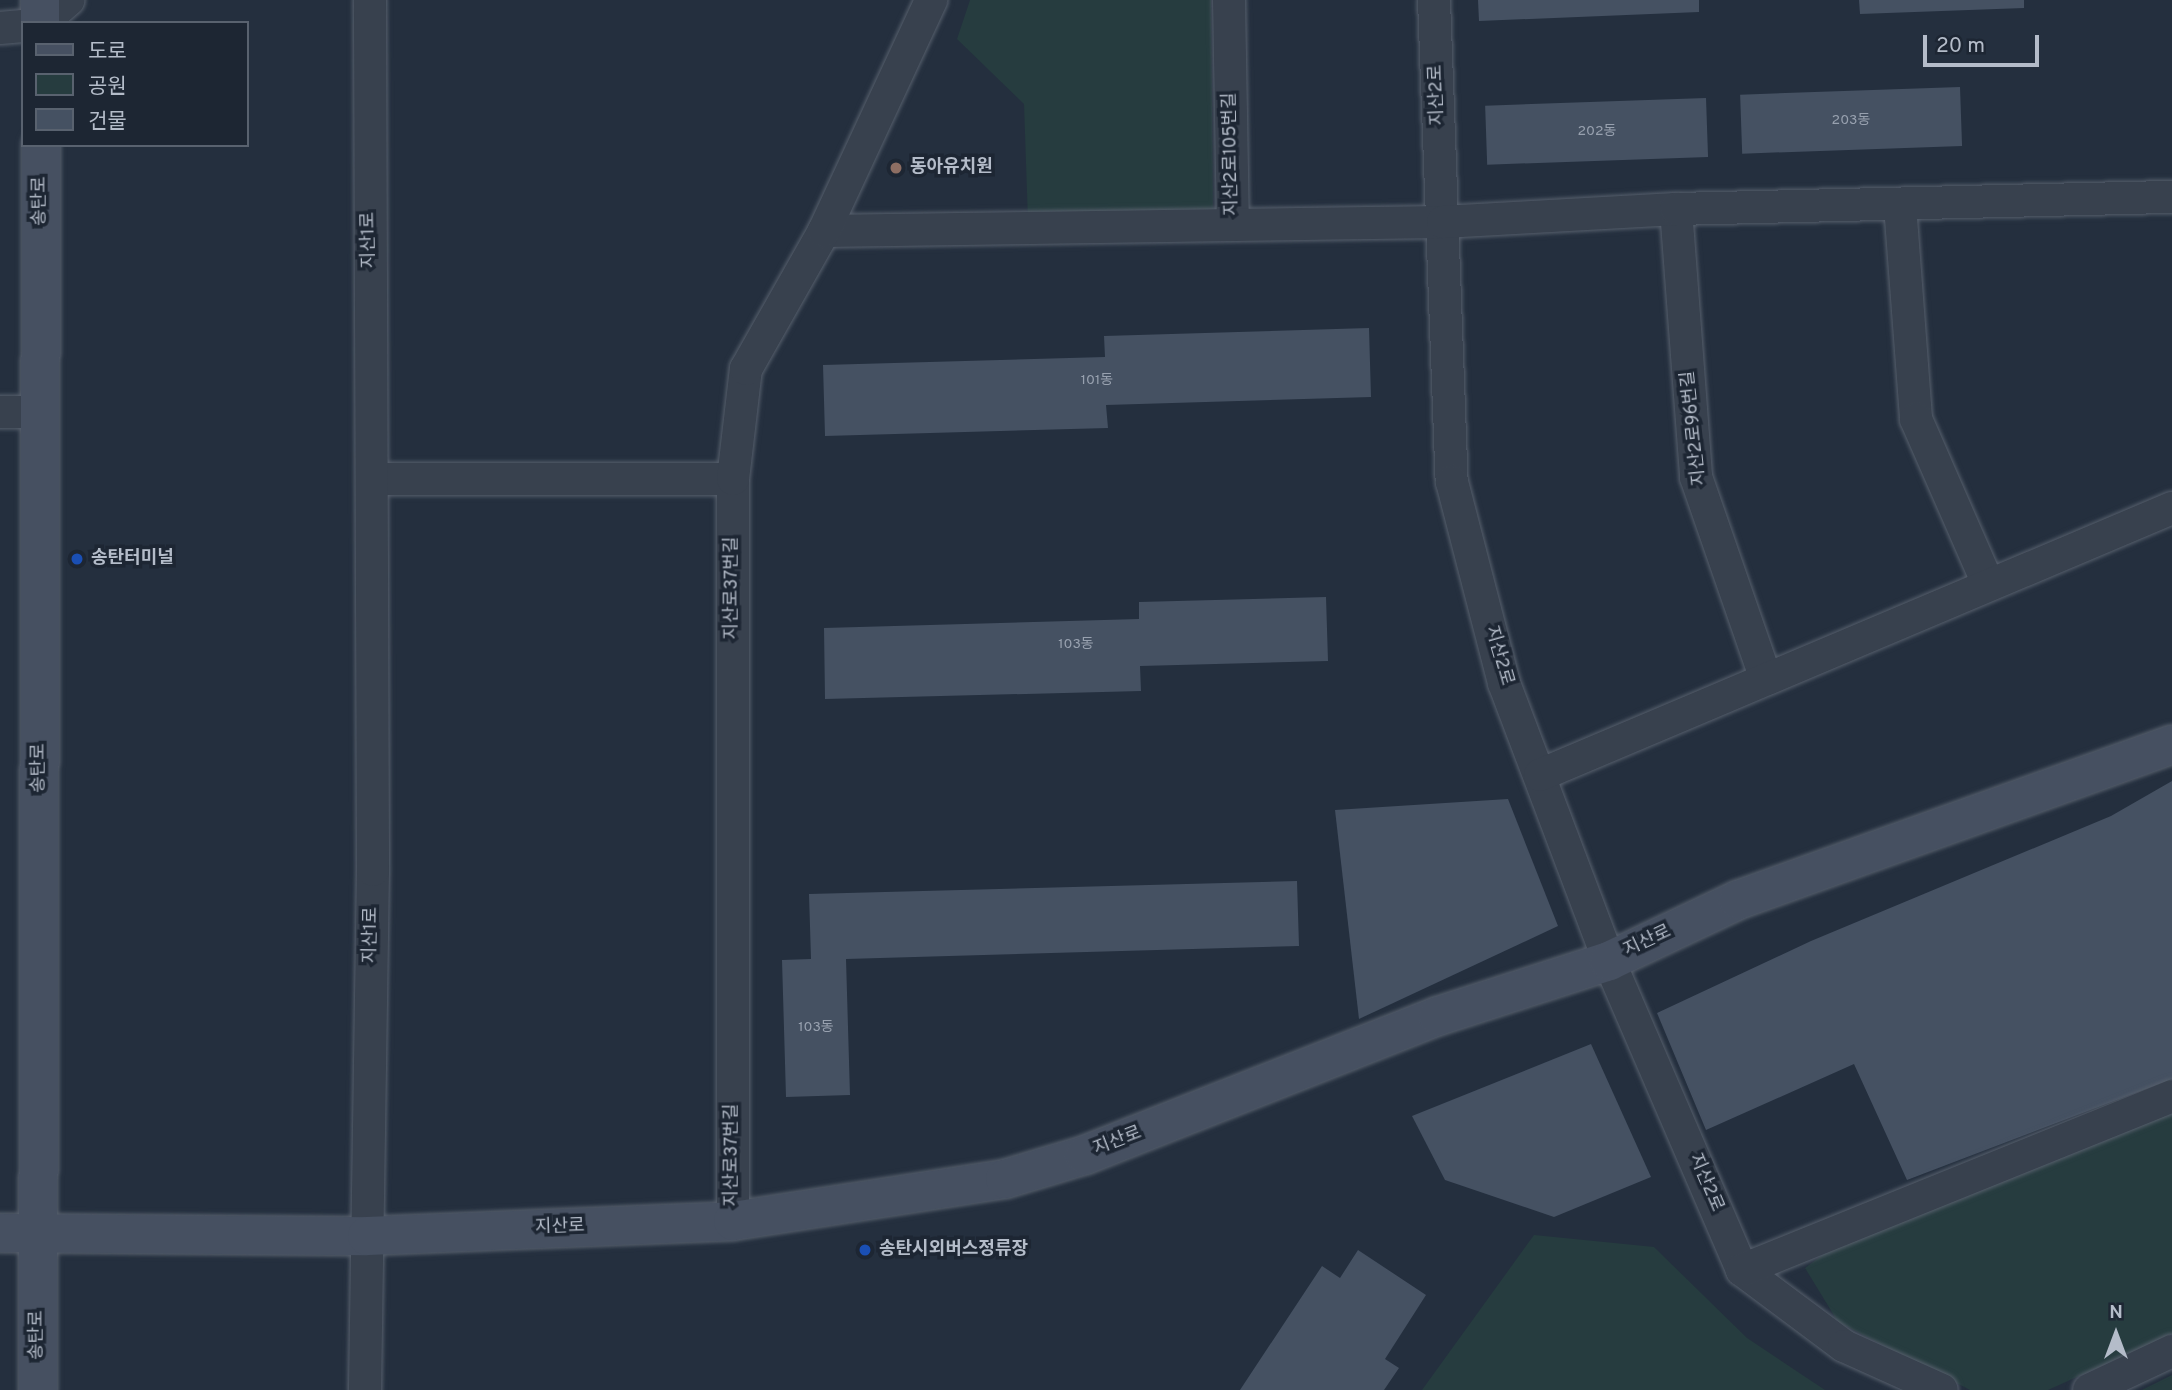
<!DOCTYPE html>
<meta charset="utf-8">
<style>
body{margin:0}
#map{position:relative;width:2172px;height:1390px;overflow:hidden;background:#242f3e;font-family:Overpass,"Noto Sans KR",sans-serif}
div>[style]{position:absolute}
.green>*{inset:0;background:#263c3f}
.building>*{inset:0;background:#455162;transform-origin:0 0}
.roads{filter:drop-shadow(0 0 2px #565f6c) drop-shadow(0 0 2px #565f6c)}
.street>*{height:32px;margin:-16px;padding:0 16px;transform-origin:16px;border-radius:16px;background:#38414e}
.secondary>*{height:38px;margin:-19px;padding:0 19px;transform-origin:19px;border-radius:19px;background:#465061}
.dots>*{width:19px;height:19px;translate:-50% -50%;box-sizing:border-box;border:4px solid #1d2633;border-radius:50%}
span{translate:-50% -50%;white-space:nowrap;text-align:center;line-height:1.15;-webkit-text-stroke:7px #1d2633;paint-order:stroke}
.number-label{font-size:14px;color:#98a1af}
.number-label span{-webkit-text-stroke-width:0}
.street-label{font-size:18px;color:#b4bcc9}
.poi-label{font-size:18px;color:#b4bcc9;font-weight:700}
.left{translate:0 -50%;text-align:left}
.legend{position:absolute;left:21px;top:21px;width:228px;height:126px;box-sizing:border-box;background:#1d2633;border:2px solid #59626f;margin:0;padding:9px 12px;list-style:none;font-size:21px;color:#b4bcc9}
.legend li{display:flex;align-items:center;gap:14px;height:35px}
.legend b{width:35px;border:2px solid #59626f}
.north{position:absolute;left:2081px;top:1299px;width:70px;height:70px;-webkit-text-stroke:5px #1d2633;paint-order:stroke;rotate:0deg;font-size:19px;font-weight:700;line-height:28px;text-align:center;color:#b4bcc9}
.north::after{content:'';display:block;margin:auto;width:24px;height:32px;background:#b4bcc9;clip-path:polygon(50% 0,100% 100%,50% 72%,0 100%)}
.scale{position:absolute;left:1923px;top:35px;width:116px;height:32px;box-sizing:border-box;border:4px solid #b4bcc9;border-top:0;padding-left:9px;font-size:21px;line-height:24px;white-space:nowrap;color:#b4bcc9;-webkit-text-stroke:5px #1d2633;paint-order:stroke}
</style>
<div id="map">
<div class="green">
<i style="clip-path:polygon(970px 0,1211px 0,1213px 217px,1028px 222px,1024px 104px,957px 39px)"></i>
<i style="clip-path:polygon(2172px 1110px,2172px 1334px,2048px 1390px,1970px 1390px,1838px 1322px,1805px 1268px,1840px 1242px)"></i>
<i style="clip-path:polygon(1534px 1235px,1654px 1247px,1747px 1338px,1825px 1390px,1422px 1390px)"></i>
<i style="clip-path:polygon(2172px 1375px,2172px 1390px,2142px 1390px)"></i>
</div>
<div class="building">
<i style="clip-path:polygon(1478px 0,1699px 0,1699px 12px,1479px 21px)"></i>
<i style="clip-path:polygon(1859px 0,2024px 0,2024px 8px,1860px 14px)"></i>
<i style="left:1960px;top:87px;width:59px;height:220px;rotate:88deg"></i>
<i style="left:1706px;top:98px;width:59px;height:221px;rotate:88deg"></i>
<i style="clip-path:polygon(1369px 328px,1371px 397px,1106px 405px,1108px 428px,825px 436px,823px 365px,1105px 357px,1104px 336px)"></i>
<i style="clip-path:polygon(1326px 597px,1328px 661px,1140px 666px,1141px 691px,825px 699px,824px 628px,1139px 619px,1139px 602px)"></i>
<i style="clip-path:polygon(2172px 781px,2172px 1079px,1907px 1180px,1854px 1064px,1706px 1130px,1657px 1013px,1811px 941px,2111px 816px)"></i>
<i style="clip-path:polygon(1508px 799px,1558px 926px,1359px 1019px,1335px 810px)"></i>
<i style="clip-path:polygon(1297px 881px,1299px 946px,846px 959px,850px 1095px,786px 1097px,782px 960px,811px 959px,809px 894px)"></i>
<i style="clip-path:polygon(1591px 1044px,1651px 1177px,1554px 1217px,1445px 1180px,1412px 1116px)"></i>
<i style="clip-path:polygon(1358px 1250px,1426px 1295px,1385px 1359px,1399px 1368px,1384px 1390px,1240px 1390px,1322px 1266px,1340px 1278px)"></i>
</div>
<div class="roads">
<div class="street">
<i style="left:1229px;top:0;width:225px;rotate:89deg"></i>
<i style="left:1434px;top:0;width:482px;rotate:87.9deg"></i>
<i style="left:1452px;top:482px;width:208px;rotate:75.5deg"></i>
<i style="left:1504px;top:683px;width:297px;rotate:69.3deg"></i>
<i style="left:1609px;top:961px;width:336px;rotate:66.7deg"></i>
<i style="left:1742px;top:1270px;width:127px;rotate:36.7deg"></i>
<i style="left:1844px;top:1346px;width:107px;rotate:24.2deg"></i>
<i style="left:42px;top:23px;width:35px;rotate:-41deg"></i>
<i style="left:0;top:28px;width:23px;rotate:-5deg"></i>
<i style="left:1900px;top:205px;width:215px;rotate:85.7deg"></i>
<i style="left:1916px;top:419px;width:180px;rotate:66.4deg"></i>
<i style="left:1676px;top:209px;width:269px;rotate:85.7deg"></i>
<i style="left:1696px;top:477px;width:214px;rotate:70.9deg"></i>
<i style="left:824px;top:231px;width:619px;rotate:-0.83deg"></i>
<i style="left:1443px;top:222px;width:233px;rotate:-3.2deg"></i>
<i style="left:1676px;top:209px;width:496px;rotate:-1.4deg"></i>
<i style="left:0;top:412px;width:41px"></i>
<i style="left:373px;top:479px;width:360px"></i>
<i style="left:1540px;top:775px;width:686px;rotate:-22.9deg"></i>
<i style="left:733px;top:1221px;width:742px;rotate:-90deg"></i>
<i style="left:733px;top:479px;width:111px;rotate:-83.3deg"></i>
<i style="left:746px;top:369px;width:159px;rotate:-60.5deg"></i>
<i style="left:824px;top:231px;width:255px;rotate:-65.1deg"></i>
<i style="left:1742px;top:1270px;width:464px;rotate:-22deg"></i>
<i style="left:365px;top:1390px;width:520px;rotate:-89.12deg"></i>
<i style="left:373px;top:870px;width:870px;rotate:-90.2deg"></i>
<i style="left:2089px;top:1390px;width:92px;rotate:-25.2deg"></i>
</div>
<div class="secondary">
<i style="left:40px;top:23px;width:23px;rotate:-90deg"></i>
<i style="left:0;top:1233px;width:367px;rotate:0.5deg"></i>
<i style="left:367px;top:1236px;width:366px;rotate:-2.3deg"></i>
<i style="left:733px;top:1221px;width:275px;rotate:-8.8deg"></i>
<i style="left:1005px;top:1179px;width:84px;rotate:-16.7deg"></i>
<i style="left:1085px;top:1155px;width:379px;rotate:-21.5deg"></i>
<i style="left:1438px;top:1016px;width:180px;rotate:-17.8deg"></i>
<i style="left:1609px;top:961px;width:143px;rotate:-25.3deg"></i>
<i style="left:1738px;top:900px;width:461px;rotate:-19.7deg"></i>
<i style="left:38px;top:1390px;width:1245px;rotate:-89.86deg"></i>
</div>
</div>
<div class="dots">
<i style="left:896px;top:168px;background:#8d6e63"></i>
<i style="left:77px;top:559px;background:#1a4fb4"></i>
<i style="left:865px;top:1250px;background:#1a4fb4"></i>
</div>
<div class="number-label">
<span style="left:1851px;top:121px">203동</span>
<span style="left:1597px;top:132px">202동</span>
<span style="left:1097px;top:381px">101동</span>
<span style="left:1076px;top:645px">103동</span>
<span style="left:816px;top:1028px">103동</span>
</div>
<div class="street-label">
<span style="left:1438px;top:95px;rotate:-92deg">지산2로</span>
<span style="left:1232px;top:154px;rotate:-91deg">지산2로105번길</span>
<span style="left:41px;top:201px;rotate:-90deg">송탄로</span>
<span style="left:370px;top:240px;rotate:-91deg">지산1로</span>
<span style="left:1695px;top:428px;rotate:-96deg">지산2로96번길</span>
<span style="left:733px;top:588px;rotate:-90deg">지산로37번길</span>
<span style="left:1498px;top:656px;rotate:74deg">지산2로</span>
<span style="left:40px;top:768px;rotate:-90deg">송탄로</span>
<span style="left:372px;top:935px;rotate:-89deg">지산1로</span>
<span style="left:1648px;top:942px;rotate:-25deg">지산로</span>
<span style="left:1118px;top:1142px;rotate:-21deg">지산로</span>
<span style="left:733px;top:1155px;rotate:-90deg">지산로37번길</span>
<span style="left:1705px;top:1183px;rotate:67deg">지산2로</span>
<span style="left:560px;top:1228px;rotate:-2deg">지산로</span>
<span style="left:38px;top:1335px;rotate:-90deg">송탄로</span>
</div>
<div class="poi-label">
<span class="left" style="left:910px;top:168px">동아유치원</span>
<span class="left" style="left:91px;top:559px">송탄터미널</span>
<span class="left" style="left:879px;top:1250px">송탄시외버스정류장</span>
</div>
<ul class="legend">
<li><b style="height:9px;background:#465061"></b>도로</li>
<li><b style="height:19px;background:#263c3f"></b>공원</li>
<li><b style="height:19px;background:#455162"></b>건물</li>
</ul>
<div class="north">N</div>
<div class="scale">20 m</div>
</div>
